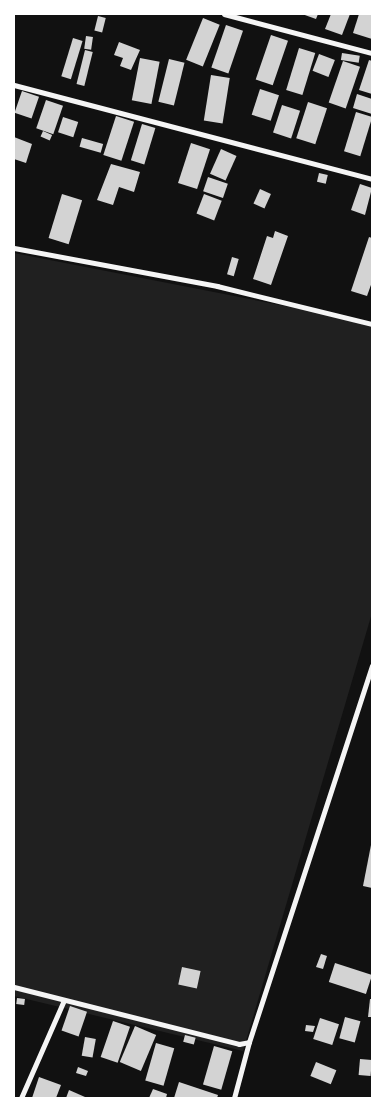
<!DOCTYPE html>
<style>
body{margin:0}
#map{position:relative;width:386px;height:1112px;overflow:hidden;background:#111;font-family:Montserrat,sans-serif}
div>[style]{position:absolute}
.green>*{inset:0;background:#202020}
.building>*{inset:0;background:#d3d3d3;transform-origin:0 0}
.minor>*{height:5px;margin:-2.5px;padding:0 2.5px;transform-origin:2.5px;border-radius:2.5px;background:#f5f5f5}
span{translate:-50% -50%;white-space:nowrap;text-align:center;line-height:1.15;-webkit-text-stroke:4px #fff;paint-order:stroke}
.frame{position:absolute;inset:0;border:15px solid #fff;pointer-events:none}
</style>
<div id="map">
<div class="green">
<i style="clip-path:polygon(14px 253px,372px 323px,372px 613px,243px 1051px,14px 996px)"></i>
</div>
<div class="building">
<i style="clip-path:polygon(302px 14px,318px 14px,316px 19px)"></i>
<i style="clip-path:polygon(331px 14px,350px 14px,342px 35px,325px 29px)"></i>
<i style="clip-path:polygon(359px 14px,372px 14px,372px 39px,353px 33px)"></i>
<i style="left:98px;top:16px;width:8px;height:15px;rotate:14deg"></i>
<i style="left:203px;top:18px;width:18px;height:45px;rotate:22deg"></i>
<i style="left:226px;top:25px;width:18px;height:45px;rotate:19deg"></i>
<i style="left:271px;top:35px;width:18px;height:47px;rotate:19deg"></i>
<i style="left:86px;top:36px;width:7px;height:13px;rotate:8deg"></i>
<i style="left:73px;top:38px;width:10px;height:40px;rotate:17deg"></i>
<i style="clip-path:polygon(119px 42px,140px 50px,131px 70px,120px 66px,123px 58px,114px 55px)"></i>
<i style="left:299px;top:48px;width:17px;height:44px;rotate:17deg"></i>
<i style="left:85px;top:50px;width:8px;height:35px;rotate:14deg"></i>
<i style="left:342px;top:53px;width:18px;height:7px;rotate:9deg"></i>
<i style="left:319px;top:54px;width:17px;height:18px;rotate:21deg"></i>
<i style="left:140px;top:58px;width:20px;height:43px;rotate:11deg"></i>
<i style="left:169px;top:59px;width:16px;height:44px;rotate:14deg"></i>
<i style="clip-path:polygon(369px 60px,372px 61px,372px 94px,359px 90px)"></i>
<i style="left:343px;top:61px;width:18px;height:44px;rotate:19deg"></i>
<i style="left:211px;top:75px;width:19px;height:46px;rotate:9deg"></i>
<i style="left:260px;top:89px;width:20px;height:27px;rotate:18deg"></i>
<i style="left:22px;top:91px;width:18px;height:23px;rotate:19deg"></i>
<i style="clip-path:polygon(357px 94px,372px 99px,372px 114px,353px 108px)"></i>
<i style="left:46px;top:100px;width:18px;height:30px;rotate:19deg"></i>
<i style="left:308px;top:102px;width:20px;height:38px;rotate:18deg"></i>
<i style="left:282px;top:105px;width:19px;height:29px;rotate:18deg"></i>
<i style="left:356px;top:112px;width:17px;height:41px;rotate:17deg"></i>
<i style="left:116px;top:116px;width:19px;height:41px;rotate:18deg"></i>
<i style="left:63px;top:117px;width:16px;height:16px;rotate:18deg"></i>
<i style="left:142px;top:124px;width:14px;height:38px;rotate:17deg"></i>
<i style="left:43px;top:131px;width:10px;height:6px;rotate:24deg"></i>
<i style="clip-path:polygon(14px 137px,32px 144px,26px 163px,14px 159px)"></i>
<i style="left:82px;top:138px;width:22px;height:9px;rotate:16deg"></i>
<i style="left:191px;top:143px;width:20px;height:42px;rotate:18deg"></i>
<i style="left:221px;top:149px;width:17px;height:27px;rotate:24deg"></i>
<i style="clip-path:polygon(111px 164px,140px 172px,134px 192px,119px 187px,113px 205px,97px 200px)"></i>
<i style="left:319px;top:173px;width:9px;height:9px;rotate:13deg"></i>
<i style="left:208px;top:177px;width:21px;height:15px;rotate:19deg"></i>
<i style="clip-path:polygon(360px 184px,372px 188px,365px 215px,351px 210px)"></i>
<i style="left:260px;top:189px;width:12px;height:16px;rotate:24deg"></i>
<i style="left:62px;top:194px;width:21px;height:46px;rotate:17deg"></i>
<i style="left:204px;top:194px;width:19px;height:21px;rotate:21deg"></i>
<i style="clip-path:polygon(275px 231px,288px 236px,271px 285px,253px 279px,267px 236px,273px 238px)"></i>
<i style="clip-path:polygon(369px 237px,372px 238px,372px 282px,367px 296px,351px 291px)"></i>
<i style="left:232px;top:257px;width:7px;height:18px;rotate:16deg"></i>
<i style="clip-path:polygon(371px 845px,372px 846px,372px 888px,363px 886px)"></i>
<i style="clip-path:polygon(321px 954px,327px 956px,323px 969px,316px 967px)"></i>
<i style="left:335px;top:963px;width:39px;height:20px;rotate:18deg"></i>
<i style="left:182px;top:967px;width:19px;height:18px;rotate:12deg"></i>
<i style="left:17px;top:998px;width:8px;height:6px;rotate:7deg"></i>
<i style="clip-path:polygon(370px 999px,372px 999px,372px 1017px,368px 1017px)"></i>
<i style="left:70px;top:1006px;width:18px;height:26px;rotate:19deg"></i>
<i style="left:345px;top:1017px;width:16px;height:22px;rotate:15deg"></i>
<i style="left:320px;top:1018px;width:20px;height:22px;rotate:18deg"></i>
<i style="left:113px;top:1021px;width:18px;height:38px;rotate:19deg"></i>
<i style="clip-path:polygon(306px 1025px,315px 1026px,313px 1032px,305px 1031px)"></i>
<i style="left:135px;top:1026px;width:23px;height:39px;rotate:23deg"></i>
<i style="left:185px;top:1035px;width:11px;height:7px;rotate:15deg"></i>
<i style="left:85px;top:1037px;width:11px;height:19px;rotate:10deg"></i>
<i style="left:156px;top:1043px;width:19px;height:39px;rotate:16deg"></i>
<i style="left:214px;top:1046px;width:19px;height:40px;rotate:16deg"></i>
<i style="left:360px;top:1059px;width:12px;height:16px;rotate:5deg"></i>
<i style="left:316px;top:1062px;width:22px;height:15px;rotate:22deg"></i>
<i style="clip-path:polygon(78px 1067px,88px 1071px,86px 1076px,76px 1073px)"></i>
<i style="clip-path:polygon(39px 1077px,61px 1085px,56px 1098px,32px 1098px)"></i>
<i style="clip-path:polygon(179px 1082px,218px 1095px,217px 1098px,174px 1098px)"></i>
<i style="clip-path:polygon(153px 1089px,167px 1094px,166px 1098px,149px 1098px)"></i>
<i style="clip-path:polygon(69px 1090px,85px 1097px,85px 1098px,66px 1098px)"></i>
</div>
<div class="minor">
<i style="left:224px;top:14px;width:153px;rotate:14.8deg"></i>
<i style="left:14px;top:85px;width:370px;rotate:14.7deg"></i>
<i style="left:14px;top:248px;width:207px;rotate:10.6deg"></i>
<i style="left:217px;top:286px;width:160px;rotate:13.8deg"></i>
<i style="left:14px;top:987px;width:232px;rotate:14.2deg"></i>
<i style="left:239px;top:1044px;width:10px;rotate:-11deg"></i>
<i style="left:249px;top:1042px;width:396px;rotate:-71.9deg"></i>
<i style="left:21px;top:1098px;width:107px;rotate:-66.3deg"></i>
<i style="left:234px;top:1098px;width:58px;rotate:-75deg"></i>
</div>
<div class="frame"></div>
</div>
